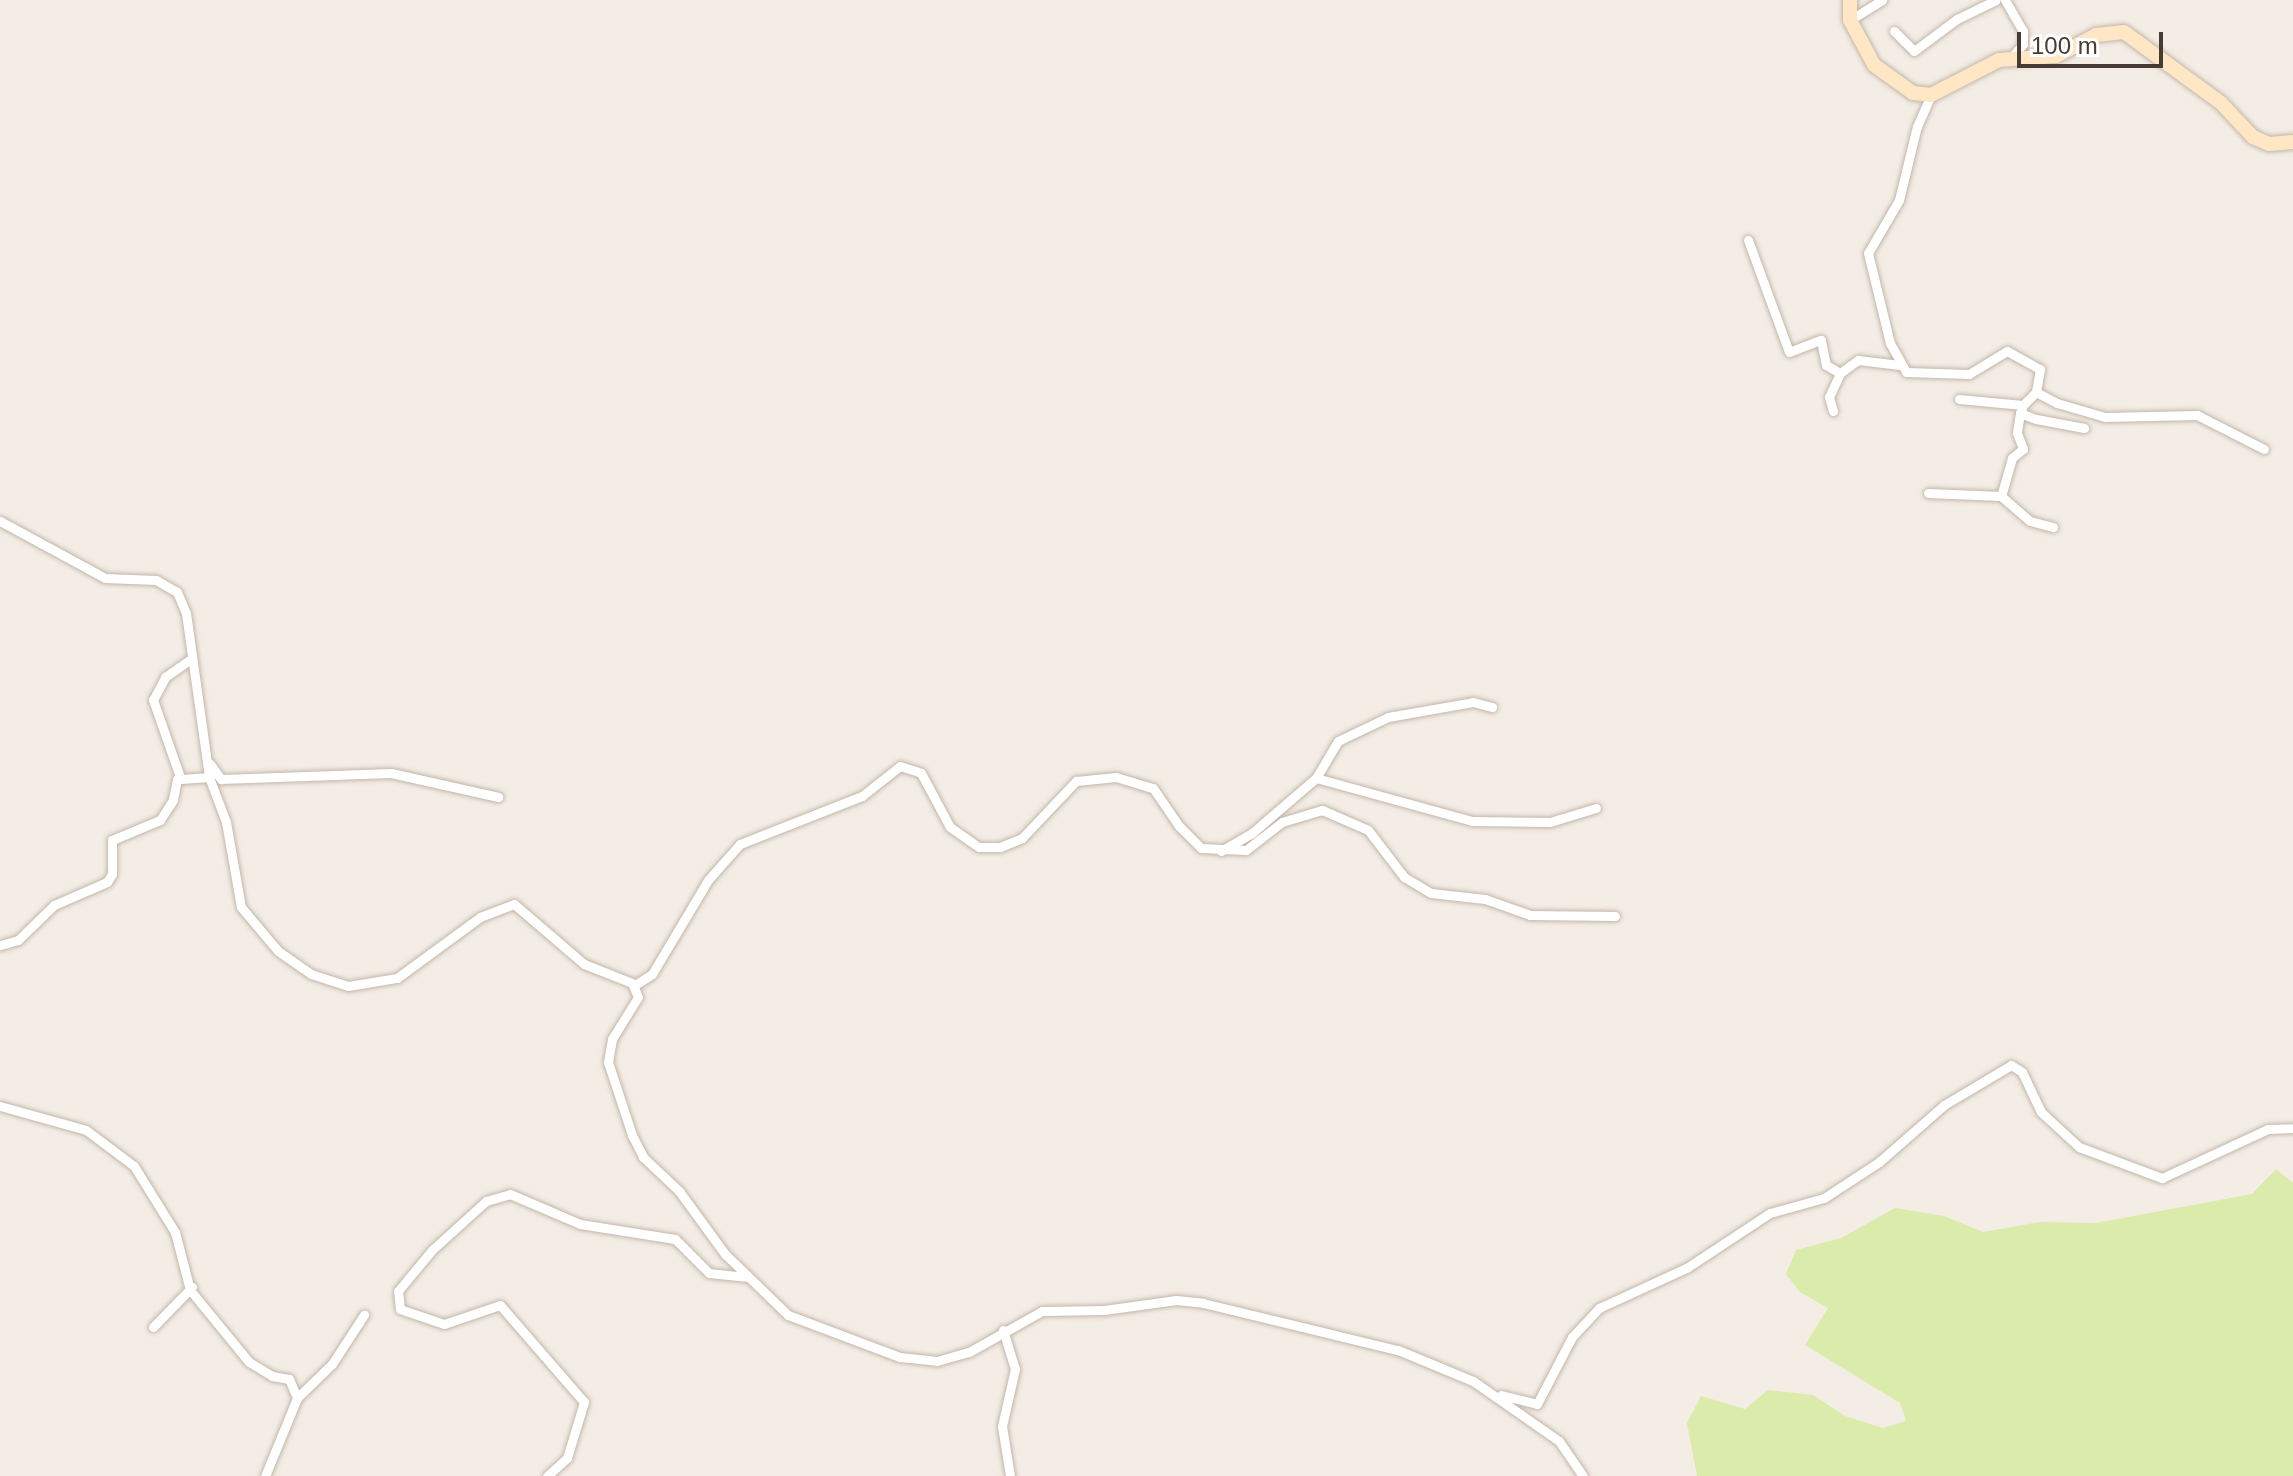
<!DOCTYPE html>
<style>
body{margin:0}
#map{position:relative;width:2293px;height:1476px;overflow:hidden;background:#f4ede5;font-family:Helvetica,sans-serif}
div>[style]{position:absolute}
.green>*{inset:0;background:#daebab}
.roads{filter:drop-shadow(0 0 2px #c3b6aa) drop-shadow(0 0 2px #c3b6aa)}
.street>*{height:9px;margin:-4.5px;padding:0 4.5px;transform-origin:4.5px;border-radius:4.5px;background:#fff}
.secondary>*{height:14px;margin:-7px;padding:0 7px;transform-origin:7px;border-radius:7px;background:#ffe6c4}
span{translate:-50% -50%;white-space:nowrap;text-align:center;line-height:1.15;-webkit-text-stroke:6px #fff;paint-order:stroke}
.scale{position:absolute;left:2017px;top:32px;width:146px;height:36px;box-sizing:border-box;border:4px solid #473c34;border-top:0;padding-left:10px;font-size:24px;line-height:28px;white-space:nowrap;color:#473c34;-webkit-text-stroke:6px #fff;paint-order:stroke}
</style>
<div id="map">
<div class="green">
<i style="clip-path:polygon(2276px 1169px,2293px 1183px,2293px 1476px,1697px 1476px,1687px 1423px,1701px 1396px,1745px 1409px,1768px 1390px,1813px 1395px,1845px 1416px,1883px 1428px,1906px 1421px,1900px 1403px,1805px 1345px,1828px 1308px,1800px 1292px,1786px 1274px,1796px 1250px,1841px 1238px,1895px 1208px,1944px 1216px,1983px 1232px,2040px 1222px,2096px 1223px,2252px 1194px)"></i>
</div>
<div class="roads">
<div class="street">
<i style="left:2005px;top:0;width:36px;rotate:60deg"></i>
<i style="left:2023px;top:31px;width:13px;rotate:90deg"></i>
<i style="left:2023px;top:44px;width:20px;rotate:131deg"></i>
<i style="left:1850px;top:20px;width:38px;rotate:-32deg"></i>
<i style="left:1894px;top:31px;width:28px;rotate:45deg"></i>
<i style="left:1914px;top:51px;width:54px;rotate:-36.7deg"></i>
<i style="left:1957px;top:19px;width:43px;rotate:-26deg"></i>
<i style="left:1931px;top:95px;width:34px;rotate:114deg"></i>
<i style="left:1917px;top:126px;width:76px;rotate:103.7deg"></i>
<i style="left:1899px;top:200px;width:61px;rotate:120.3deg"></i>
<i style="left:1868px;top:253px;width:93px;rotate:76.3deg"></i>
<i style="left:1890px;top:343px;width:33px;rotate:61deg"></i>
<i style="left:1906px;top:372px;width:63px;rotate:1.8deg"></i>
<i style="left:1969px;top:374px;width:44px;rotate:-31.2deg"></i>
<i style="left:2007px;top:351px;width:38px;rotate:29deg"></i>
<i style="left:2040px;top:369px;width:23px;rotate:100deg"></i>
<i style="left:2036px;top:392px;width:24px;rotate:28deg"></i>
<i style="left:2057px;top:403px;width:50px;rotate:16.3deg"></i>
<i style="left:2105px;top:417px;width:92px;rotate:-1.2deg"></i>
<i style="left:2197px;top:415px;width:75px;rotate:26.9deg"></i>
<i style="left:1748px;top:240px;width:119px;rotate:69.9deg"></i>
<i style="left:1789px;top:352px;width:34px;rotate:-21deg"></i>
<i style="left:1821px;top:340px;width:25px;rotate:79deg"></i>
<i style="left:1826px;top:365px;width:16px;rotate:30deg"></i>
<i style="left:1840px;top:373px;width:22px;rotate:-36deg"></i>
<i style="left:1858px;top:360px;width:42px;rotate:6.8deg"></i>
<i style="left:1959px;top:399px;width:64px;rotate:5.4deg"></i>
<i style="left:2023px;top:405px;width:18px;rotate:-45deg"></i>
<i style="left:2022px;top:408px;width:5px;rotate:112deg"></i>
<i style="left:2020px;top:413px;width:17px;rotate:21deg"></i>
<i style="left:2036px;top:419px;width:49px;rotate:10.6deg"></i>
<i style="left:1833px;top:411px;width:15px;rotate:-106deg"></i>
<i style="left:1829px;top:397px;width:26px;rotate:-65deg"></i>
<i style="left:2020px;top:413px;width:20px;rotate:99deg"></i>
<i style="left:2017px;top:433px;width:17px;rotate:69deg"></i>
<i style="left:2023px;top:449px;width:14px;rotate:141deg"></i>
<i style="left:2012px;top:458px;width:40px;rotate:106deg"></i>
<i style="left:2001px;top:496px;width:38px;rotate:41deg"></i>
<i style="left:2030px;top:521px;width:24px;rotate:15deg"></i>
<i style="left:1928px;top:493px;width:73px;rotate:2.4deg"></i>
<i style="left:0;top:521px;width:119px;rotate:28.5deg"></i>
<i style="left:105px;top:578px;width:51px;rotate:2.2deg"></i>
<i style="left:156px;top:580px;width:24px;rotate:30deg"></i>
<i style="left:177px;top:592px;width:23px;rotate:67deg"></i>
<i style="left:186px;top:613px;width:166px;rotate:82deg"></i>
<i style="left:209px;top:777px;width:32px;rotate:176deg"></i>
<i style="left:177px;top:779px;width:21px;rotate:101deg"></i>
<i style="left:173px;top:800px;width:24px;rotate:123deg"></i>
<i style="left:160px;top:820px;width:52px;rotate:157.4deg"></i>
<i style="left:112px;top:840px;width:34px;rotate:90deg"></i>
<i style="left:112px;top:874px;width:9px;rotate:122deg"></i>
<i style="left:107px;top:882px;width:58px;rotate:156.5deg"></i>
<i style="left:54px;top:905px;width:50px;rotate:135.8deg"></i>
<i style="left:18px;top:940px;width:19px;rotate:164deg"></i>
<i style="left:210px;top:764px;width:19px;rotate:54deg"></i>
<i style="left:221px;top:779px;width:170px;rotate:-2deg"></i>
<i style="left:391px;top:773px;width:110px;rotate:12.6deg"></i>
<i style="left:180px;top:777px;width:82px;rotate:-109.3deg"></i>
<i style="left:153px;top:700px;width:26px;rotate:-62deg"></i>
<i style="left:165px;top:677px;width:33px;rotate:-35deg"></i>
<i style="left:209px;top:777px;width:48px;rotate:69.3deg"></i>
<i style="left:226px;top:822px;width:86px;rotate:80deg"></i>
<i style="left:241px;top:907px;width:57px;rotate:49.9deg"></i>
<i style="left:278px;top:951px;width:40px;rotate:34.9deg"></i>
<i style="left:311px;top:974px;width:39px;rotate:18deg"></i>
<i style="left:348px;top:986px;width:50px;rotate:-9.3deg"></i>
<i style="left:397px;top:978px;width:103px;rotate:-36.3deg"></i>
<i style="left:480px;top:917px;width:36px;rotate:-21deg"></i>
<i style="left:514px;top:904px;width:92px;rotate:40.6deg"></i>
<i style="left:584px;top:964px;width:52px;rotate:21.6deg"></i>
<i style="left:632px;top:983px;width:15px;rotate:67deg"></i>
<i style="left:638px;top:997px;width:49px;rotate:121.8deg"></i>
<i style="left:612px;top:1039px;width:23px;rotate:100deg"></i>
<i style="left:608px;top:1062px;width:77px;rotate:71.8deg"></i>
<i style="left:632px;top:1135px;width:25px;rotate:63deg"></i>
<i style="left:643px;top:1157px;width:50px;rotate:43.4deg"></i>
<i style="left:679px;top:1191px;width:78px;rotate:53.9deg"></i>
<i style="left:725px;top:1254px;width:88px;rotate:44.1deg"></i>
<i style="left:788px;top:1315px;width:120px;rotate:20.6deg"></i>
<i style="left:900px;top:1357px;width:37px;rotate:6deg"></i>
<i style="left:937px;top:1361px;width:33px;rotate:-16deg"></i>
<i style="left:969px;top:1352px;width:84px;rotate:-29.3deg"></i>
<i style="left:1042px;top:1311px;width:62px;rotate:-0.9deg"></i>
<i style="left:1104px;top:1310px;width:73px;rotate:-7.9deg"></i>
<i style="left:1176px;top:1300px;width:27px;rotate:6deg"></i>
<i style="left:1203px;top:1303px;width:201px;rotate:13.6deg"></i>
<i style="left:1398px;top:1350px;width:81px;rotate:22.5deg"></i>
<i style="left:1473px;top:1381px;width:105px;rotate:34.9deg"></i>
<i style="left:1559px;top:1441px;width:42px;rotate:55.6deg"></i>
<i style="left:1316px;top:778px;width:43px;rotate:-59.3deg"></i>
<i style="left:1338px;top:741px;width:55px;rotate:-25.6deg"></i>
<i style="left:1388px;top:717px;width:86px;rotate:-10deg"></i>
<i style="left:1473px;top:702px;width:20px;rotate:15deg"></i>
<i style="left:1221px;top:851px;width:36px;rotate:-30deg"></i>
<i style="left:1252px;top:833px;width:84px;rotate:-40.7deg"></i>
<i style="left:1316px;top:778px;width:162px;rotate:15.4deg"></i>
<i style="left:1472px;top:821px;width:78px;rotate:0.7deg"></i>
<i style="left:1550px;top:822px;width:48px;rotate:-16.9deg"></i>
<i style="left:635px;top:985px;width:20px;rotate:-33deg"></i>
<i style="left:652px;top:974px;width:109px;rotate:-59.2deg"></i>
<i style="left:708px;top:880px;width:48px;rotate:-48.4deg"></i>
<i style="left:740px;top:844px;width:131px;rotate:-21.5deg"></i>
<i style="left:862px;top:796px;width:48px;rotate:-38.3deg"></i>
<i style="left:900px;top:766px;width:22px;rotate:18deg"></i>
<i style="left:921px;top:773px;width:61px;rotate:61.8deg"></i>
<i style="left:950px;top:827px;width:35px;rotate:35deg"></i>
<i style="left:979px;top:847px;width:21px"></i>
<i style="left:1000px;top:847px;width:24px;rotate:-22deg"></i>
<i style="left:1022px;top:838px;width:79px;rotate:-46.5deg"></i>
<i style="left:1076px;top:781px;width:40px;rotate:-5.7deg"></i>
<i style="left:1116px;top:777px;width:39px;rotate:17deg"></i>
<i style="left:1153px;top:788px;width:46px;rotate:55.6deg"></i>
<i style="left:1179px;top:826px;width:31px;rotate:45deg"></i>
<i style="left:1201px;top:848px;width:45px;rotate:2.5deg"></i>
<i style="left:1246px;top:850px;width:46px;rotate:-37.9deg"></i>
<i style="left:1282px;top:822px;width:42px;rotate:-16.7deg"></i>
<i style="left:1322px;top:810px;width:50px;rotate:23.5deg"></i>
<i style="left:1368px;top:830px;width:59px;rotate:52.5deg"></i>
<i style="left:1404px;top:877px;width:31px;rotate:31deg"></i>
<i style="left:1431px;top:893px;width:54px;rotate:6.3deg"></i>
<i style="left:1485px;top:899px;width:48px;rotate:19.6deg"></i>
<i style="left:1530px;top:915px;width:85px;rotate:0.7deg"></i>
<i style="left:0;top:1106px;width:89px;rotate:15.6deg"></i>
<i style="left:86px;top:1130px;width:60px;rotate:36.9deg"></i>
<i style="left:134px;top:1166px;width:78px;rotate:58.2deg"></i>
<i style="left:175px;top:1232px;width:60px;rotate:75.5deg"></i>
<i style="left:190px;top:1290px;width:93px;rotate:50.7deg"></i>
<i style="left:249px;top:1362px;width:27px;rotate:31deg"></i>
<i style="left:272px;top:1376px;width:17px;rotate:10deg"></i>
<i style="left:289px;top:1379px;width:21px;rotate:67deg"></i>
<i style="left:297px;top:1398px;width:84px;rotate:112.3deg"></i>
<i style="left:153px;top:1327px;width:56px;rotate:-45.7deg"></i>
<i style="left:1003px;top:1330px;width:41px;rotate:72.9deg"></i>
<i style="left:1015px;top:1369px;width:58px;rotate:102.8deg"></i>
<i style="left:1002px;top:1426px;width:51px;rotate:80.9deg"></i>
<i style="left:1501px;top:1395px;width:37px;rotate:14deg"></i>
<i style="left:1537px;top:1404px;width:76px;rotate:-62.4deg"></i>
<i style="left:1572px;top:1337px;width:40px;rotate:-47deg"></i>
<i style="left:1599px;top:1308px;width:98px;rotate:-24.7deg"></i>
<i style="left:1688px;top:1267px;width:98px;rotate:-33.4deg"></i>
<i style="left:1770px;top:1213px;width:56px;rotate:-15.5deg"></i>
<i style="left:1824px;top:1198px;width:66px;rotate:-33.2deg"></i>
<i style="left:1879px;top:1162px;width:86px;rotate:-41.2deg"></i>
<i style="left:1944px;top:1105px;width:78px;rotate:-30.8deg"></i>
<i style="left:2011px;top:1065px;width:13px;rotate:32deg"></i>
<i style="left:2022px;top:1072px;width:44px;rotate:64.6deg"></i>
<i style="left:2041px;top:1112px;width:52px;rotate:42.6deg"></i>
<i style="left:2079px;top:1147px;width:89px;rotate:20.5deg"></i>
<i style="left:2162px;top:1178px;width:117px;rotate:-24.8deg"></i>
<i style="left:2268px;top:1129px;width:25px;rotate:-2deg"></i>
<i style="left:297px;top:1398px;width:49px;rotate:-44.2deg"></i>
<i style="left:332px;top:1364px;width:59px;rotate:-56.9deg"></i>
<i style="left:547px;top:1476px;width:27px;rotate:-42deg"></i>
<i style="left:567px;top:1458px;width:59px;rotate:-73.1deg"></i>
<i style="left:584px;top:1402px;width:128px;rotate:-130.9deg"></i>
<i style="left:500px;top:1305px;width:59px;rotate:161.3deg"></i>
<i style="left:444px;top:1324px;width:46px;rotate:-161.2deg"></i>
<i style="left:400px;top:1309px;width:18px;rotate:-96deg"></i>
<i style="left:398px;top:1291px;width:53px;rotate:-50.3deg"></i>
<i style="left:432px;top:1250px;width:73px;rotate:-42.2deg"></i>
<i style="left:486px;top:1201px;width:25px;rotate:-16deg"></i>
<i style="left:510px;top:1194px;width:76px;rotate:23.2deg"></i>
<i style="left:580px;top:1224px;width:96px;rotate:9deg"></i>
<i style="left:675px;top:1239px;width:48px;rotate:45deg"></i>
<i style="left:709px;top:1273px;width:37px;rotate:6deg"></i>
</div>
<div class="secondary">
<i style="left:1850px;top:0;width:20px;rotate:90deg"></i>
<i style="left:1850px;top:20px;width:51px;rotate:61.9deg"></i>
<i style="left:1874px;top:65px;width:48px;rotate:35.7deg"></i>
<i style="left:1913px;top:93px;width:18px;rotate:6deg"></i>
<i style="left:1931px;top:95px;width:76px;rotate:-27.2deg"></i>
<i style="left:1999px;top:60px;width:57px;rotate:-4deg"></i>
<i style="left:2056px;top:56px;width:45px;rotate:-27.7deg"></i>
<i style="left:2096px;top:35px;width:28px;rotate:-6deg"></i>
<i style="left:2124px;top:32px;width:120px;rotate:36.2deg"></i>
<i style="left:2221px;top:103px;width:47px;rotate:46.7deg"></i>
<i style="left:2253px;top:137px;width:17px;rotate:24deg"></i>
<i style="left:2269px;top:144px;width:24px;rotate:-5deg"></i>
</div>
</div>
<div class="scale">100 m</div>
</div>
